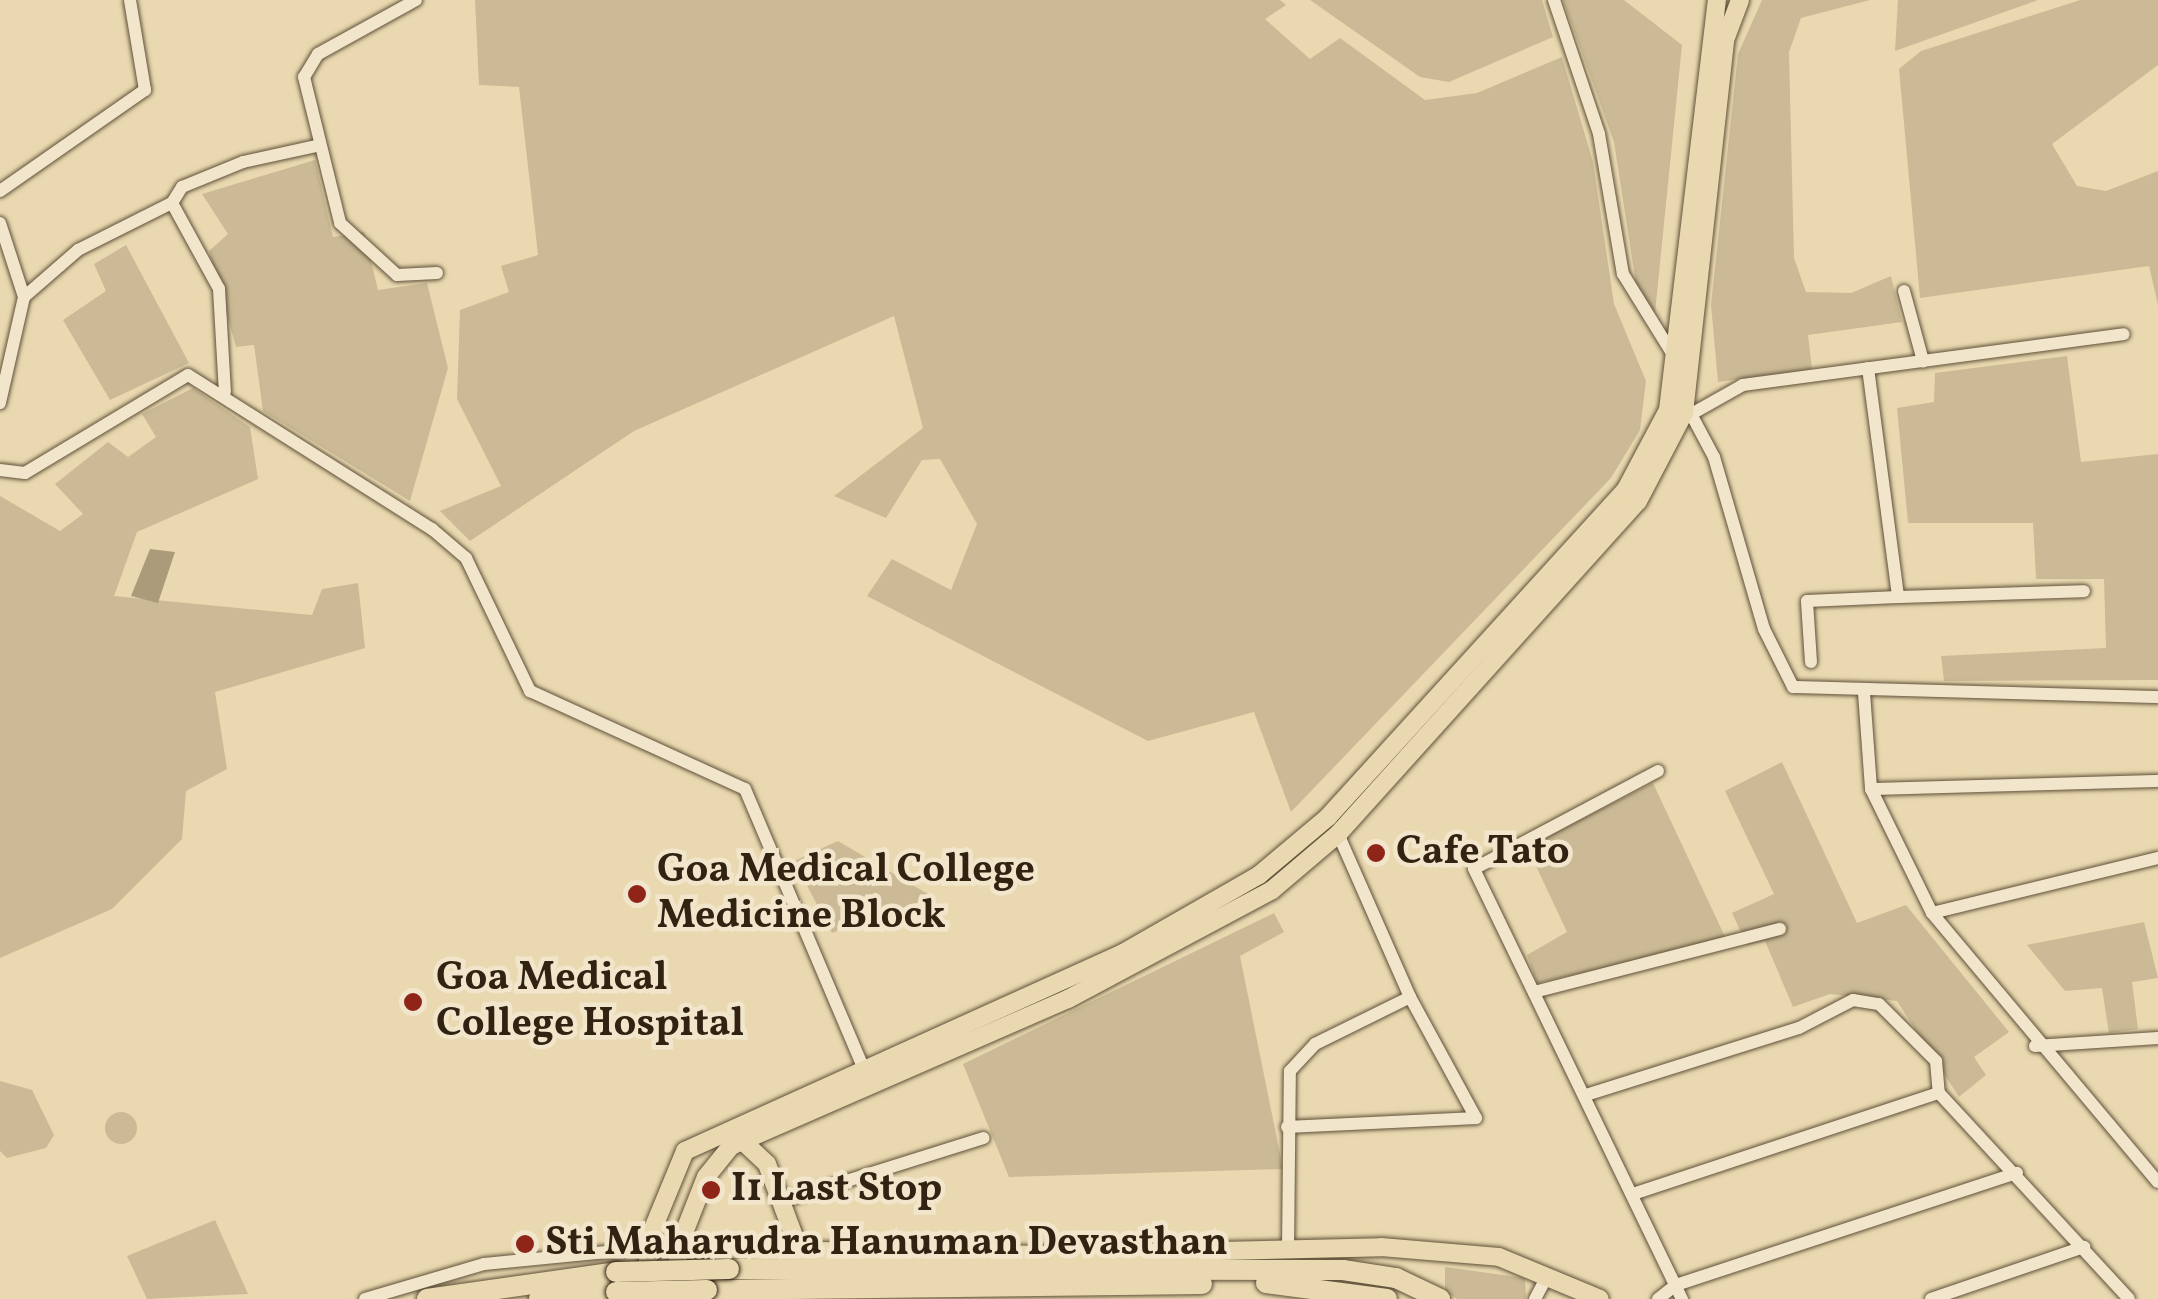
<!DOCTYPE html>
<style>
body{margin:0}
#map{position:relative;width:2158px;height:1299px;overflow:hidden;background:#ead9b0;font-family:Vollkorn,serif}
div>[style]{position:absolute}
.green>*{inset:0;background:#cbba95}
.round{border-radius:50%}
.water>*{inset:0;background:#ab9b7a}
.roads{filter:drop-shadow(0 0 2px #5f5039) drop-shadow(0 0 2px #5f5039)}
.minor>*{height:12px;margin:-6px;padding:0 6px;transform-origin:6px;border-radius:6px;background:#f1e6cc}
.major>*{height:18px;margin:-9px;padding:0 9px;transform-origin:9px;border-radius:9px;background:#ead9b0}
.highway>*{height:20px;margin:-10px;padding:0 10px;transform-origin:10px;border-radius:10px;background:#ead9b0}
.bridges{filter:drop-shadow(0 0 2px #312211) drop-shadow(0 0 2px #312211)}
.highway-bridge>*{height:20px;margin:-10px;padding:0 10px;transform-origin:10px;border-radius:10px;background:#ead9b0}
.dots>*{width:28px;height:28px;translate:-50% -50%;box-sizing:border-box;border:5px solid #f1e6cc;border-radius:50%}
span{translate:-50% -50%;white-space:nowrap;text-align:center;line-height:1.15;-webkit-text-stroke:9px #f1e6cc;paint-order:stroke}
.poi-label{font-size:40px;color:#312211;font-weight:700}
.left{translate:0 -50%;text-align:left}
</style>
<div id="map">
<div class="green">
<i style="clip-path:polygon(475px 0,1280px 0,1286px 5px,1265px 19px,1310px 59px,1340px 38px,1425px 100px,1477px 93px,1562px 57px,1593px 162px,1614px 304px,1646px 381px,1640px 430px,1611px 478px,1291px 812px,1254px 712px,1148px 741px,867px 596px,892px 559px,951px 590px,977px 524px,940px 459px,922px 460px,886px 518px,834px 496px,923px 428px,894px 316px,634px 431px,470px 541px,440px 511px,501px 486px,457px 399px,460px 310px,509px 292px,501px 266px,538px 255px,519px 87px,479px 85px)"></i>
<i style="clip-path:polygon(1310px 0,1542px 0,1553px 37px,1449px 82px,1420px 77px)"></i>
<i style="clip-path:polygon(1563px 0,1624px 0,1682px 45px,1655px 313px,1637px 290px,1614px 142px)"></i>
<i style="clip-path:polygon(1762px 0,1870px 0,1801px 18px,1789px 52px,1794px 258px,1806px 292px,1851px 293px,1891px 276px,1902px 322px,1808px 335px,1812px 369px,1718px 382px,1711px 305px,1738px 54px)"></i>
<i style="clip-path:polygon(1898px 0,2038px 0,1895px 51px)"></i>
<i style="clip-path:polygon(2080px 0,2158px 0,2158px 65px,2052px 144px,2077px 186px,2106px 191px,2158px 171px,2158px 305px,2149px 266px,1920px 298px,1899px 69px,1921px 51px)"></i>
<i style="clip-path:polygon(315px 160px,333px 237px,364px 232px,378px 290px,427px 283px,448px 368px,410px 501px,263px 411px,254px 345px,236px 347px,209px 251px,228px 234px,202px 194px)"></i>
<i style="clip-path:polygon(126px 245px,189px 363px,110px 400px,63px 320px,106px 291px,94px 264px)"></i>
<i style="clip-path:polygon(2067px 356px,2081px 462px,2158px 454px,2158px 680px,1944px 681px,1941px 656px,2106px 648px,2104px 579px,2036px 579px,2033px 523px,1908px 523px,1897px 408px,1934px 402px,1935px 373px)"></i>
<i style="clip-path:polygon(193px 388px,250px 427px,258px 479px,137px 532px,114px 596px,312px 615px,322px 589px,358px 583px,365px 648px,215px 692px,227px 769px,186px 791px,182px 839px,112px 909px,0 958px,0 496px,60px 531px,83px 514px,55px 484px,108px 442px,128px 457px,156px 437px,142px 414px)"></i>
<i style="clip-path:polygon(1782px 762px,1857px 923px,1906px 905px,2009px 1032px,1974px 1057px,1986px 1075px,1959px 1097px,1897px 1001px,1830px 994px,1793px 1007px,1765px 941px,1747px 945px,1732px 913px,1774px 894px,1725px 791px)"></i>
<i style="clip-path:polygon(1653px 783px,1727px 941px,1537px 983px,1527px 955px,1567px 932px,1527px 847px)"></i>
<i style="clip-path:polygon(838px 841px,933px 897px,832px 933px,794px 861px)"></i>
<i style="clip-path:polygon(1274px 913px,1284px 932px,1240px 956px,1283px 1169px,1009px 1177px,963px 1064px)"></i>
<i style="clip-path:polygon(2144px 922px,2158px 978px,2132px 982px,2138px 1029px,2109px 1033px,2102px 988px,2065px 991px,2027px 945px)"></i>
<i style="clip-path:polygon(0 1081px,32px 1090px,54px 1135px,46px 1148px,7px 1158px,0 1151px)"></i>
<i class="round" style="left:105px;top:1112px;width:32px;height:32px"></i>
<i style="clip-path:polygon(215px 1220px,248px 1294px,147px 1299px,127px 1256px)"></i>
<i style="clip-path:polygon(1445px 1267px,1525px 1278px,1526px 1299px,1457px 1299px,1445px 1291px)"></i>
</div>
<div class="water">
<i style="clip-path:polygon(150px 549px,175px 552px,158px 603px,131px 596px)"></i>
</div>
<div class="roads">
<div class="minor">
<i style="left:416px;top:0;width:112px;rotate:151.1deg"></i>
<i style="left:318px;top:54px;width:27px;rotate:121deg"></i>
<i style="left:304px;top:77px;width:150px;rotate:76.1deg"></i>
<i style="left:340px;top:223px;width:77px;rotate:42.4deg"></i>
<i style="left:397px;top:275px;width:40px;rotate:-2.9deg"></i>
<i style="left:1554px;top:0;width:141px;rotate:71.4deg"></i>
<i style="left:1599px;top:134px;width:142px;rotate:80.3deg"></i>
<i style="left:1623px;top:274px;width:102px;rotate:58.2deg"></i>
<i style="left:0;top:191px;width:177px;rotate:-34.9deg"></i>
<i style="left:145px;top:90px;width:91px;rotate:-99.5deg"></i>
<i style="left:172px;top:203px;width:19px;rotate:-58deg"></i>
<i style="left:182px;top:187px;width:66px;rotate:-22.3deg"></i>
<i style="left:243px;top:162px;width:79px;rotate:-12.4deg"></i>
<i style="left:0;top:223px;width:78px;rotate:72deg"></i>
<i style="left:24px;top:297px;width:109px;rotate:102.8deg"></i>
<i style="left:1904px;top:291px;width:73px;rotate:74.8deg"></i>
<i style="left:24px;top:297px;width:72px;rotate:-41deg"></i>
<i style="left:78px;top:250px;width:105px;rotate:-26.6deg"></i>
<i style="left:172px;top:203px;width:98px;rotate:61.3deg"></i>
<i style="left:219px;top:289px;width:103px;rotate:86.7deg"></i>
<i style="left:1868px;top:368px;width:231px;rotate:82.5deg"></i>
<i style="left:1898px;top:597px;width:186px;rotate:-1.8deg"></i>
<i style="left:1683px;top:399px;width:66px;rotate:61.9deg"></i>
<i style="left:1714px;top:457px;width:179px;rotate:73.8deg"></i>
<i style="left:1764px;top:629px;width:65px;rotate:63.4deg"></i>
<i style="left:1793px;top:687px;width:365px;rotate:1.6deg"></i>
<i style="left:1695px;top:412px;width:55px;rotate:-29.4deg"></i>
<i style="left:1743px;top:385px;width:384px;rotate:-7.6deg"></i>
<i style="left:0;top:470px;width:25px;rotate:7deg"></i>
<i style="left:25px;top:473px;width:190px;rotate:-31deg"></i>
<i style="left:188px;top:375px;width:289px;rotate:32.3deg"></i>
<i style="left:432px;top:529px;width:45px;rotate:40.5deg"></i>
<i style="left:466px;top:558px;width:148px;rotate:64.3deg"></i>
<i style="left:530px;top:691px;width:236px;rotate:24.5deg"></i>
<i style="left:745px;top:789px;width:310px;rotate:67deg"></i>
<i style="left:1811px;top:662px;width:61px;rotate:-93.8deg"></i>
<i style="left:1807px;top:601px;width:91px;rotate:-2.5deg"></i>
<i style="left:1864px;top:693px;width:96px;rotate:85.8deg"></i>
<i style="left:1871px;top:789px;width:138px;rotate:63.8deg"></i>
<i style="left:1932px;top:913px;width:351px;rotate:50deg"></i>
<i style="left:1658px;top:771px;width:208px;rotate:152deg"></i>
<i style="left:1474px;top:869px;width:478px;rotate:64.2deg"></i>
<i style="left:1871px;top:789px;width:287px;rotate:-1.6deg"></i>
<i style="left:1932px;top:913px;width:233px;rotate:-13.7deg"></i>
<i style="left:1534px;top:992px;width:254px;rotate:-14.4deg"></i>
<i style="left:2035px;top:1046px;width:123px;rotate:-3.7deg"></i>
<i style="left:1586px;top:1095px;width:223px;rotate:-17.5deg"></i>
<i style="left:1799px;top:1028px;width:61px;rotate:-27.4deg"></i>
<i style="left:1853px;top:1000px;width:26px;rotate:9deg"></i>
<i style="left:1879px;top:1004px;width:81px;rotate:45deg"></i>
<i style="left:1936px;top:1061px;width:32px;rotate:85deg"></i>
<i style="left:1287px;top:1127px;width:189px;rotate:-2.7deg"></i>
<i style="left:1476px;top:1118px;width:138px;rotate:-118.6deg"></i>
<i style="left:1633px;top:1194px;width:322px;rotate:-18.3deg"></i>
<i style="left:1939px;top:1093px;width:280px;rotate:47.3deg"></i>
<i style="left:786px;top:1200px;width:207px;rotate:-17.4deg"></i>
<i style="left:1288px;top:1250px;width:179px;rotate:-89.4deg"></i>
<i style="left:1290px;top:1071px;width:37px;rotate:-47deg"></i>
<i style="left:1315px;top:1044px;width:106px;rotate:-26.3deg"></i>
<i style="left:1410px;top:997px;width:178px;rotate:-113.8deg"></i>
<i style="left:365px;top:1299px;width:124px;rotate:-16.4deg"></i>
<i style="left:484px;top:1264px;width:164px;rotate:-5.6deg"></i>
<i style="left:1535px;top:1299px;width:27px;rotate:-62deg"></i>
<i style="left:1658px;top:1299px;width:23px;rotate:-38deg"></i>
<i style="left:1676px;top:1285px;width:359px;rotate:-18.2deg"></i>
<i style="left:1931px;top:1299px;width:162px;rotate:-18.8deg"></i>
</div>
<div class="major">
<i style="left:734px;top:1133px;width:45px;rotate:43.2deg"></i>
<i style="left:767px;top:1164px;width:89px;rotate:69.5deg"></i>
<i style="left:647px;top:1248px;width:412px;rotate:1deg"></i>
<i style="left:1059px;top:1255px;width:322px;rotate:-1.4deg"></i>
<i style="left:1381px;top:1247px;width:118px;rotate:4.8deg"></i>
<i style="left:1499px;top:1257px;width:109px;rotate:22.6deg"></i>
<i style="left:646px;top:1282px;width:46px;rotate:-85deg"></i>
<i style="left:650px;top:1236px;width:92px;rotate:-67.6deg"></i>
<i style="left:685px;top:1151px;width:481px;rotate:-24.3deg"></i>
<i style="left:1123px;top:953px;width:157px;rotate:-29.8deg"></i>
<i style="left:1259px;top:875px;width:90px;rotate:-40deg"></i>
<i style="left:1328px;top:817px;width:441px;rotate:-47.7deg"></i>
<i style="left:1625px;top:491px;width:92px;rotate:-62deg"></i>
<i style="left:1668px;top:410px;width:413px;rotate:-83.2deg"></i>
<i style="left:677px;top:1284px;width:36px;rotate:-88deg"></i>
<i style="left:678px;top:1248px;width:76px;rotate:-68.5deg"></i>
<i style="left:706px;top:1177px;width:40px;rotate:-51deg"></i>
<i style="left:731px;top:1146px;width:368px;rotate:-23.6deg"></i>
<i style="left:1068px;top:999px;width:231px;rotate:-28.1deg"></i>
<i style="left:1272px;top:890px;width:87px;rotate:-40.3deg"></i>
<i style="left:1338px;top:834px;width:448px;rotate:-48deg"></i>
<i style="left:1638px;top:501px;width:99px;rotate:-62.4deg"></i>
<i style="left:1684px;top:413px;width:375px;rotate:-83.7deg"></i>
<i style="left:1725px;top:40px;width:43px;rotate:-69.4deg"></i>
</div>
<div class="highway">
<i style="left:729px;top:1269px;width:614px;rotate:0.09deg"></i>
<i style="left:1343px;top:1270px;width:54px;rotate:8.6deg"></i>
<i style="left:1396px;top:1278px;width:49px;rotate:25.5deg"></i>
<i style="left:1266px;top:1283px;width:122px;rotate:7.5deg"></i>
<i style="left:707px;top:1290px;width:495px;rotate:-0.7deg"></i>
<i style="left:427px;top:1299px;width:191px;rotate:-8.1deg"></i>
<i style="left:539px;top:1299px;width:77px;rotate:-5.2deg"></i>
</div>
</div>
<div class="bridges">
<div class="highway-bridge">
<i style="left:616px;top:1272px;width:113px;rotate:-1.5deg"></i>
<i style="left:616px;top:1292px;width:91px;rotate:-1.3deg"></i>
</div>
</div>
<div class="dots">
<i style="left:1376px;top:853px;background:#8f2418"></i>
<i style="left:637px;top:894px;background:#8f2418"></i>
<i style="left:413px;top:1002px;background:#8f2418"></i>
<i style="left:711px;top:1190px;background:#8f2418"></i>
<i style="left:525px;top:1244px;background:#8f2418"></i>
</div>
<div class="poi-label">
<span class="left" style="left:1396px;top:853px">Cafe Tato</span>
<span class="left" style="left:657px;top:894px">Goa Medical College<br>Medicine Block</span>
<span class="left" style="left:436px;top:1002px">Goa Medical<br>College Hospital</span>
<span class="left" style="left:731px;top:1190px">I1 Last Stop</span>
<span class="left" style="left:545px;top:1244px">Sti Maharudra Hanuman Devasthan</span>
</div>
</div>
